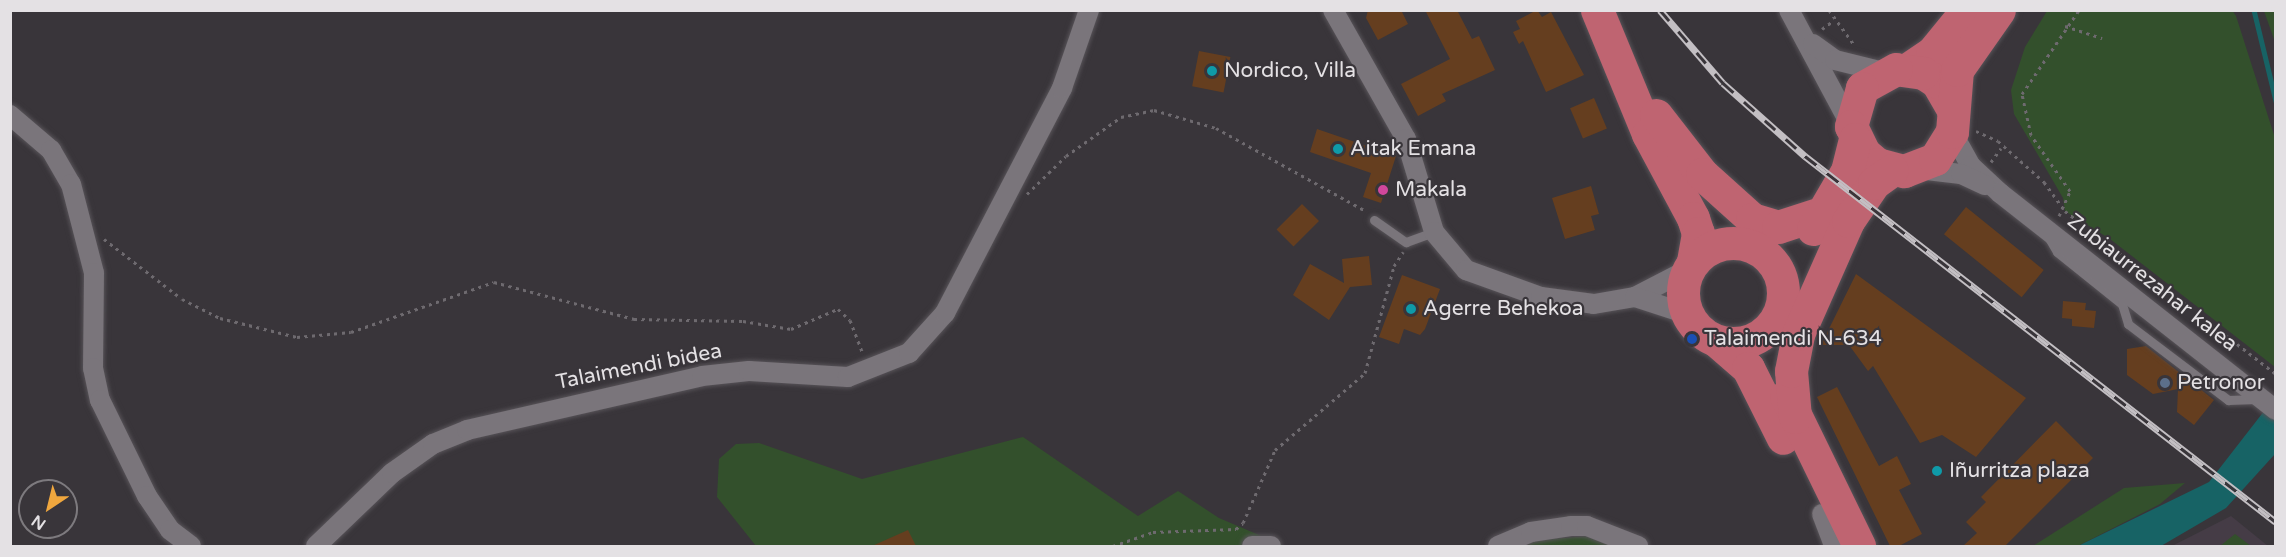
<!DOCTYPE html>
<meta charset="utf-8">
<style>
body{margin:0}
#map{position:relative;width:2286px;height:557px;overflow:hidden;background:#39353a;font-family:"Varela Round",sans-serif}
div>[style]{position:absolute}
.built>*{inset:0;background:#453c46}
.green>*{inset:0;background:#33502c}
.water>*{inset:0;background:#176365}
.stream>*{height:4.5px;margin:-2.25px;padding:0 2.25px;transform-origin:2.25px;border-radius:2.25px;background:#176365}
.building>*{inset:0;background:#653e1f;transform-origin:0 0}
.path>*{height:3px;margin-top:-1.5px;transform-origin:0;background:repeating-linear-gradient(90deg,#6e6a6f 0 3px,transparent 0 7.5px)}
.roads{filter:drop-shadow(0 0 2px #575358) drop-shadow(0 0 2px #575358)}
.lane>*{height:9px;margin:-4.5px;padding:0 4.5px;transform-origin:4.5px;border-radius:4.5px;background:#7a757b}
.street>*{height:20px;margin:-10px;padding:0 10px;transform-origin:10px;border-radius:10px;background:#7a757b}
.highway>*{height:33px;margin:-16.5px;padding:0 16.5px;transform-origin:16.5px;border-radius:16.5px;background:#bf6471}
.highway>.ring{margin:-16.5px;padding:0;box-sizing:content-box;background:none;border:33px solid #bf6471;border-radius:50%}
.rail>*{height:7px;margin-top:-3.5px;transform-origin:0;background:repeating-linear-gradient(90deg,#39353a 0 14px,#c3bfc3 0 28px);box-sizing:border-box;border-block:2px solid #c3bfc3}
.dots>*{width:16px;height:16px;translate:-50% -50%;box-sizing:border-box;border:3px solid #39353a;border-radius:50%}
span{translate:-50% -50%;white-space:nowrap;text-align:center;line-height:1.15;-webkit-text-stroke:4.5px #39353a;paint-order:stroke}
.poi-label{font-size:21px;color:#e4e1e4}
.left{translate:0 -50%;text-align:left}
.street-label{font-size:21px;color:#e4e1e4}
.frame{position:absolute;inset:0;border:12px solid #e4e1e4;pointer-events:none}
.north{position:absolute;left:18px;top:479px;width:60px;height:60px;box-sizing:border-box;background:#39353a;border:2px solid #7d7a7e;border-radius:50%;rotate:215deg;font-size:16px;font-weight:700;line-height:24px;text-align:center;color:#e4e1e4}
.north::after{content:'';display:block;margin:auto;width:21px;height:27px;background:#f0a73e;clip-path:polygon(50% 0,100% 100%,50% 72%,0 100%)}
</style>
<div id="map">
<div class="built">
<i style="clip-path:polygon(2231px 516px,2268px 546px,2172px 546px)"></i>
</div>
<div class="green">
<i style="clip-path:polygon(2047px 11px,2232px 10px,2236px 16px,2275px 138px,2275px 367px,2110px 239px,2065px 211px,2063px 198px,2014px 114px,2011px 90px,2025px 47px)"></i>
<i style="clip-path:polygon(2264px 11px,2275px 11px,2275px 42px)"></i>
<i style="clip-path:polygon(1023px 437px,1138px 516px,1178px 491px,1219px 518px,1285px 546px,756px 546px,717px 497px,719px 459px,736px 444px,759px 443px,862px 479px)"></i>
<i style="clip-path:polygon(2185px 483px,2160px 504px,2078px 546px,2033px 546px,2124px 488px)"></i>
<i style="clip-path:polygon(2235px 534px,2251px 546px,2220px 546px)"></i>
<i style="clip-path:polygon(1589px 536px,1615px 546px,1526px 546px,1536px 540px)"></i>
</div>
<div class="water">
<i style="clip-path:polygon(2275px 397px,2275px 454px,2226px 508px,2161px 546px,2078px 546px,2209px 482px)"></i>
</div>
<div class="stream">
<i style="left:2254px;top:10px;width:94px;rotate:76.4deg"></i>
</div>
<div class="building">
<i style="clip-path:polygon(1368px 10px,1401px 10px,1408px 24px,1378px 40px,1366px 18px)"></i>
<i style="clip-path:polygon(1425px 10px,1457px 10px,1472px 39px,1479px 36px,1495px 70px,1442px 94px,1446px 101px,1418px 116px,1401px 84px,1450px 59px)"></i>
<i style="clip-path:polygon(1537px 10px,1542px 17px,1551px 12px,1584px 75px,1546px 92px,1523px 41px,1519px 44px,1513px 32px,1520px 29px,1516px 21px)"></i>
<i style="left:1199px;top:51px;width:32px;height:36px;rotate:11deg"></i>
<i style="left:1594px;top:98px;width:33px;height:26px;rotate:67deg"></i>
<i style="clip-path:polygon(1317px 129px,1396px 156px,1381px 203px,1363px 197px,1371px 173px,1310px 152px)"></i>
<i style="clip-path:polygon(1591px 186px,1599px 214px,1591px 216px,1595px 230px,1565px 239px,1552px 198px)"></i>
<i style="left:1302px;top:204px;width:24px;height:36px;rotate:45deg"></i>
<i style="left:1966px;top:207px;width:100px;height:35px;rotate:39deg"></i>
<i style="clip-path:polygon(1369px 256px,1372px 285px,1350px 287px,1329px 320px,1293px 295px,1310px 264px,1344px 283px,1342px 259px)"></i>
<i style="clip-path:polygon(1856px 274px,2026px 398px,1976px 457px,1942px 435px,1920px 443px,1873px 366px,1868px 371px,1849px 345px,1821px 345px)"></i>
<i style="clip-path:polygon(1402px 275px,1440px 289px,1425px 329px,1420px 335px,1404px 329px,1399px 344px,1379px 337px)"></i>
<i style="clip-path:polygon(2063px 301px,2086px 303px,2085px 310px,2096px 311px,2094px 328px,2072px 326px,2072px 319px,2062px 318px)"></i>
<i style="clip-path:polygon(2146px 346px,2214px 400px,2194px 425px,2177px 412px,2178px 389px,2153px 394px,2127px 375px,2127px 349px)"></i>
<i style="clip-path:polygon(1837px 387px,1879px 466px,1897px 456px,1911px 484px,1899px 490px,1922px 534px,1899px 546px,1890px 546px,1817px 397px)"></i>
<i style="clip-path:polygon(2056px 421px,2093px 458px,2005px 546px,1963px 546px,1977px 533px,1966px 522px,1986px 502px,1981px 497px)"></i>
<i style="clip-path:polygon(908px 530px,916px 546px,872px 546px)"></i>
</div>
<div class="path">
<i style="left:1829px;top:10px;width:44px;rotate:54.2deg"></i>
<i style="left:2065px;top:26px;width:39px;rotate:18deg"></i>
<i style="left:1822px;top:29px;width:14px;rotate:-36deg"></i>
<i style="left:1976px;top:131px;width:24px;rotate:24deg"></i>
<i style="left:1998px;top:141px;width:62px;rotate:41.7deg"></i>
<i style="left:2044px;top:182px;width:36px;rotate:54deg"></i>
<i style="left:2065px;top:211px;width:267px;rotate:37.7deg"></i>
<i style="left:1991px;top:162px;width:17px;rotate:-54deg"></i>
<i style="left:1027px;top:194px;width:54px;rotate:-44.3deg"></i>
<i style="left:1066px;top:156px;width:67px;rotate:-35.3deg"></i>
<i style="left:1121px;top:117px;width:34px;rotate:-12deg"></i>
<i style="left:1154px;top:110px;width:65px;rotate:16.2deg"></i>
<i style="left:1216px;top:128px;width:171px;rotate:29deg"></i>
<i style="left:2059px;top:216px;width:27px;rotate:-66deg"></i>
<i style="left:2070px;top:191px;width:68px;rotate:-124.9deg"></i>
<i style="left:2031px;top:135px;width:42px;rotate:-102.4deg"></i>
<i style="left:2022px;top:94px;width:102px;rotate:-55.8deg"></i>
<i style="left:104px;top:239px;width:98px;rotate:37.6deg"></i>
<i style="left:182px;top:299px;width:42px;rotate:26.6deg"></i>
<i style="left:220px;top:318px;width:79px;rotate:13.9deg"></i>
<i style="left:297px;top:337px;width:54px;rotate:-5.3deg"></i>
<i style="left:351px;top:332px;width:151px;rotate:-19.3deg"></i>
<i style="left:494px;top:282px;width:145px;rotate:14.8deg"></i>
<i style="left:634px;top:319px;width:109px;rotate:1.1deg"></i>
<i style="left:743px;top:321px;width:49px;rotate:9.5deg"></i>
<i style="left:791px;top:329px;width:51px;rotate:-23.1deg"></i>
<i style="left:838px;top:309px;width:16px;rotate:43deg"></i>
<i style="left:850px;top:320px;width:36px;rotate:69deg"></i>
<i style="left:1113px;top:546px;width:42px;rotate:-19.3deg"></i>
<i style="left:1153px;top:532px;width:83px;rotate:-2.1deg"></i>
<i style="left:1236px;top:529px;width:9px;rotate:-41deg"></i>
<i style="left:1243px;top:523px;width:80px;rotate:-66.3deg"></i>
<i style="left:1275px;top:450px;width:118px;rotate:-40.5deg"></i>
<i style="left:1365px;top:373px;width:111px;rotate:-74.8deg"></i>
<i style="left:1394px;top:266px;width:17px;rotate:-57deg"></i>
</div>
<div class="roads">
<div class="lane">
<i style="left:1374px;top:220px;width:39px;rotate:35deg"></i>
<i style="left:1406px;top:242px;width:30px;rotate:-20deg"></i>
<i style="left:2049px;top:238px;width:16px;rotate:60deg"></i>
<i style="left:2057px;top:252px;width:83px;rotate:38.7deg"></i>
<i style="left:2122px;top:304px;width:21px;rotate:73deg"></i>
<i style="left:2128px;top:324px;width:126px;rotate:37.2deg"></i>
<i style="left:2228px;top:400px;width:29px;rotate:-2deg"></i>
</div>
<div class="street">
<i style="left:1333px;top:10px;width:148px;rotate:60.5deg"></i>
<i style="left:1406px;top:139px;width:97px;rotate:73.2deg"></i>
<i style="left:1434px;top:232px;width:50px;rotate:49.9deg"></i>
<i style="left:1466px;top:270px;width:80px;rotate:19.8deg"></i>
<i style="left:1541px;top:297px;width:53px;rotate:7.5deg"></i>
<i style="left:1594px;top:304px;width:42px;rotate:-9.7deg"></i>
<i style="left:1635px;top:297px;width:61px;rotate:-27.4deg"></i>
<i style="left:1789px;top:10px;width:129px;rotate:61.8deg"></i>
<i style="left:1813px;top:44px;width:27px;rotate:36deg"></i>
<i style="left:1835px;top:60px;width:50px;rotate:13.8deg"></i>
<i style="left:10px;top:115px;width:54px;rotate:40.5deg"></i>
<i style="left:51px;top:150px;width:39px;rotate:60deg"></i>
<i style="left:71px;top:184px;width:92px;rotate:75.5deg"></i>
<i style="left:94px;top:273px;width:95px;rotate:90.6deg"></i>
<i style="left:93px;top:368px;width:33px;rotate:78deg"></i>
<i style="left:100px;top:400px;width:107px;rotate:63.9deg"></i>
<i style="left:147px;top:496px;width:41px;rotate:55.9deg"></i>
<i style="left:170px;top:530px;width:26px;rotate:37deg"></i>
<i style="left:1952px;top:132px;width:39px;rotate:61deg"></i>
<i style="left:1971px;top:166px;width:40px;rotate:43deg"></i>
<i style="left:2000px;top:193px;width:351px;rotate:38.2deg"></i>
<i style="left:1918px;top:169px;width:43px;rotate:6.6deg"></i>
<i style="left:1961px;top:174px;width:26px;rotate:25deg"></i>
<i style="left:1635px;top:297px;width:55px;rotate:18.1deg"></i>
<i style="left:1822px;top:514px;width:34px;rotate:69deg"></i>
<i style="left:316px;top:546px;width:105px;rotate:-43.8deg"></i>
<i style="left:392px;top:473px;width:50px;rotate:-35.3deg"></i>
<i style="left:433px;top:444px;width:37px;rotate:-22deg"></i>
<i style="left:467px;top:430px;width:241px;rotate:-12.9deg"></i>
<i style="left:702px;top:376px;width:47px;rotate:-6.1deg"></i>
<i style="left:749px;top:371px;width:99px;rotate:3.5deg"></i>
<i style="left:848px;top:377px;width:66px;rotate:-21.5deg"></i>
<i style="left:909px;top:353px;width:54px;rotate:-48deg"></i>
<i style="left:945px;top:313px;width:254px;rotate:-62.5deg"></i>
<i style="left:1062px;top:88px;width:83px;rotate:-70.9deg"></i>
<i style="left:1252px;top:546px;width:19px"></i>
<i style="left:1498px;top:546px;width:36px;rotate:-23deg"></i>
<i style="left:1531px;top:532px;width:40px;rotate:-8.5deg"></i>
<i style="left:1571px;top:526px;width:16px"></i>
<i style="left:1587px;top:526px;width:55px;rotate:21.4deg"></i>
</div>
<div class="highway">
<i style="left:1597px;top:10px;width:134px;rotate:67.6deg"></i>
<i style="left:1648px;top:134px;width:95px;rotate:61.8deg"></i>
<i style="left:1693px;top:218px;width:16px;rotate:72deg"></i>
<i style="left:1698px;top:233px;width:29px;rotate:100deg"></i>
<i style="left:1908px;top:69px;width:29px;rotate:-34deg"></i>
<i style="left:1932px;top:53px;width:55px;rotate:-50.9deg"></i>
<i style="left:1952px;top:108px;width:30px;rotate:-120deg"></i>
<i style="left:1937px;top:82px;width:17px;rotate:-147deg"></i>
<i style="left:1923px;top:73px;width:27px;rotate:-172deg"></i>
<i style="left:1896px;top:69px;width:39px;rotate:151deg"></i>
<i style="left:1862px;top:88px;width:40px;rotate:106deg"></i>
<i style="left:1851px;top:126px;width:30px;rotate:64deg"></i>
<i style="left:1864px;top:153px;width:17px;rotate:40deg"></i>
<i style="left:1877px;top:164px;width:28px;rotate:15deg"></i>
<i style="left:1904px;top:171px;width:33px;rotate:-21deg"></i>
<i style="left:1935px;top:159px;width:32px;rotate:-58deg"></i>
<i style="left:1952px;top:132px;width:62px;rotate:-85.4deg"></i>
<i style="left:1957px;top:70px;width:73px;rotate:-55deg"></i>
<i style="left:1656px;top:115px;width:75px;rotate:52.1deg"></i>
<i style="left:1702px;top:174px;width:67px;rotate:42deg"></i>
<i style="left:1752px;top:219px;width:27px;rotate:17deg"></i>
<i style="left:1778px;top:227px;width:48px;rotate:-18.1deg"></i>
<i style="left:1813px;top:229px;width:67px;rotate:-59.6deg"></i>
<i style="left:1847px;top:171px;width:33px;rotate:-76deg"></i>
<i class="ring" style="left:1683px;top:243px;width:67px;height:67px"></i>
<i style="left:1718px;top:342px;width:40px;rotate:41deg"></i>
<i style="left:1748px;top:368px;width:78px;rotate:63.4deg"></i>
<i style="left:1786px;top:396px;width:167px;rotate:64deg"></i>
<i style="left:1795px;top:417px;width:46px;rotate:-95deg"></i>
<i style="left:1791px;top:371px;width:38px;rotate:-79deg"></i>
<i style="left:1798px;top:334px;width:124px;rotate:-66.1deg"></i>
<i style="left:1848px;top:221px;width:46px;rotate:-55.6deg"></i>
<i style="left:1874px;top:183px;width:22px;rotate:-36deg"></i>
</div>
</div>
<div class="rail">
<i style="left:1660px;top:10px;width:96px;rotate:49.2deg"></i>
<i style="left:1723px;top:83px;width:110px;rotate:41.7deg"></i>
<i style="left:1805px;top:156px;width:596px;rotate:37.85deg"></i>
</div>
<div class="dots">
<i style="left:1212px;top:71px;background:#0f9aa8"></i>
<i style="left:1338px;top:149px;background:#0f9aa8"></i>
<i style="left:1383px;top:190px;background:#d1479c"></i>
<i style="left:1411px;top:309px;background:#0f9aa8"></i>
<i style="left:1692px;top:339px;background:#1a4fb4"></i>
<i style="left:2165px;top:383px;background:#5c6f8a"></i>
<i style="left:1937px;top:471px;background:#0f9aa8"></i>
</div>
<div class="poi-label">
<span class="left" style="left:1224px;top:71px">Nordico, Villa</span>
<span class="left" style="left:1350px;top:149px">Aitak Emana</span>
<span class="left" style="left:1395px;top:190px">Makala</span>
<span class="left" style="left:1423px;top:309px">Agerre Behekoa</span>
<span class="left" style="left:1704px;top:339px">Talaimendi N-634</span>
<span class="left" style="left:2177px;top:383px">Petronor</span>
<span class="left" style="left:1949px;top:471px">Iñurritza plaza</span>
</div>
<div class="street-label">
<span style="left:2152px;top:283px;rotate:38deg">Zubiaurrezahar kalea</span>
<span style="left:639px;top:367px;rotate:-11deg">Talaimendi bidea</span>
</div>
<div class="frame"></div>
<div class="north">N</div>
</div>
